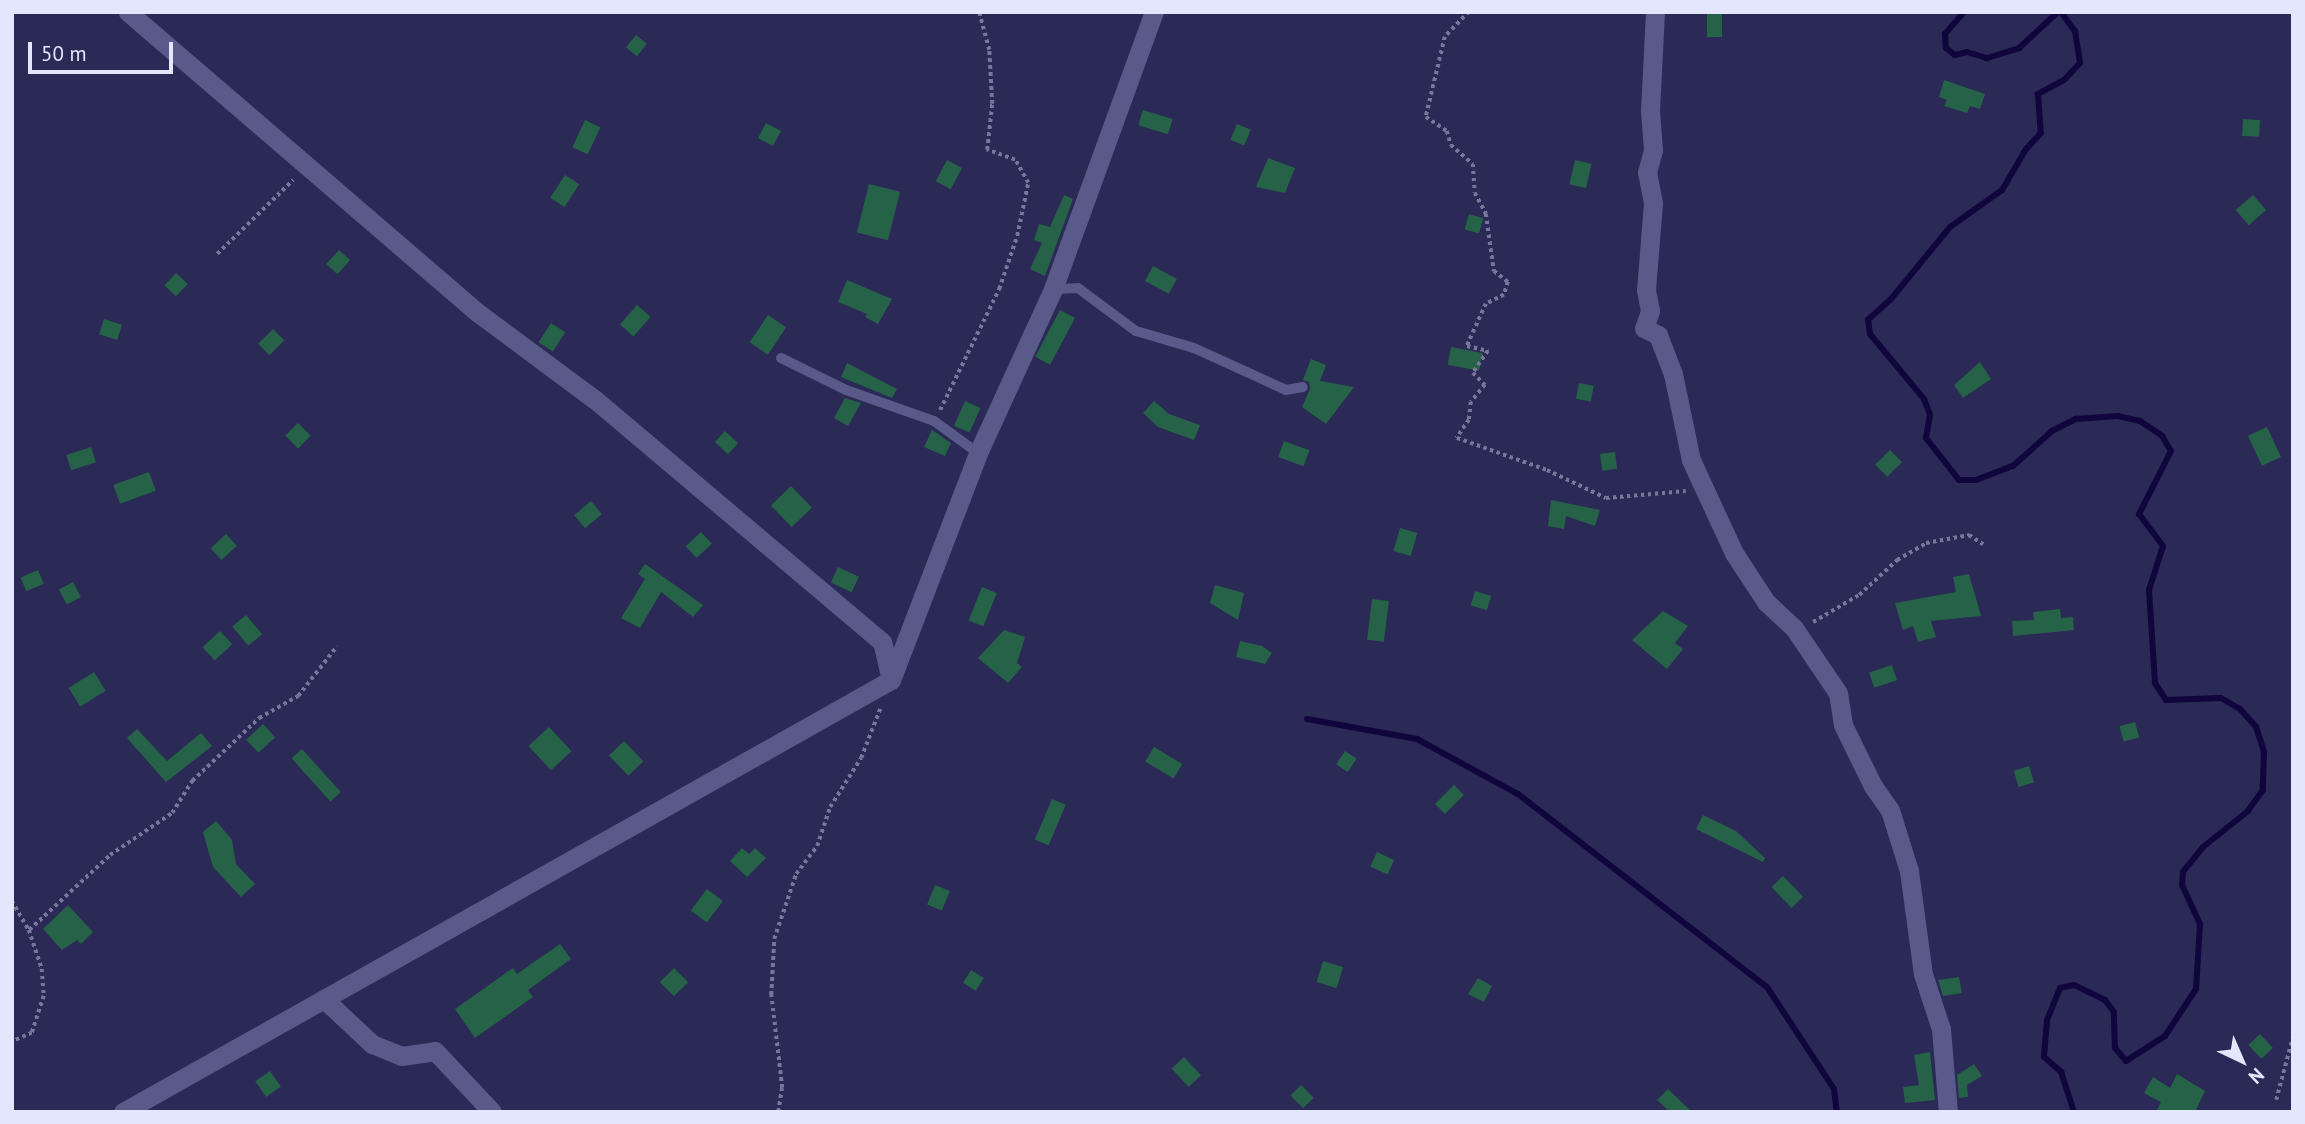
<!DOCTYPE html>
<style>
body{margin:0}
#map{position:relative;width:2305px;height:1124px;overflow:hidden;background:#2b2955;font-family:"PT Sans",sans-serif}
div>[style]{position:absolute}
.stream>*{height:6px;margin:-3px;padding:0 3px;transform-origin:3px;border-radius:3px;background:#11053d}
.building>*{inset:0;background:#266248;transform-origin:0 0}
.path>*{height:3.5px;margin-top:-1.75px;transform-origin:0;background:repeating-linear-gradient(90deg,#78779b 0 3.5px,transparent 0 7px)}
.service>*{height:10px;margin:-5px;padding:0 5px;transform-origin:5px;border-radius:5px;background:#595a8a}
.minor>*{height:19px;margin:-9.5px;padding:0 9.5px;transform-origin:9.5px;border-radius:9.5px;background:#595a8a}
span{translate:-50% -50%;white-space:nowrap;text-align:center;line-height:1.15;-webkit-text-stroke:5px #2b2955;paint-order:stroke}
.frame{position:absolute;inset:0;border:14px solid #e4e6fd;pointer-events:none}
.north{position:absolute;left:2207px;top:1026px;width:70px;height:70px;-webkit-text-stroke:5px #2b2955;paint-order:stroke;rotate:136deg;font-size:19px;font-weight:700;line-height:28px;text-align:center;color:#e4e6fd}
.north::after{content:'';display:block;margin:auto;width:24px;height:32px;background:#e4e6fd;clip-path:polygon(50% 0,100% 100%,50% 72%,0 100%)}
.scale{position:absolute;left:28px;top:42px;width:145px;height:32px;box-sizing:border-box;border:4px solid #e4e6fd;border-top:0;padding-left:9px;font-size:21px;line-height:24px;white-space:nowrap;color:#e4e6fd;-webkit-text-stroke:5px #2b2955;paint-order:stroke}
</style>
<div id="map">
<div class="stream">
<i style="left:1964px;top:12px;width:29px;rotate:131deg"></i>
<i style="left:1945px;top:34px;width:14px;rotate:86deg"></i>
<i style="left:1946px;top:48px;width:11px;rotate:38deg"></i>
<i style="left:1955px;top:55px;width:12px;rotate:-14deg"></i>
<i style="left:1967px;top:52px;width:21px;rotate:17deg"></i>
<i style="left:1987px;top:58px;width:34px;rotate:-17deg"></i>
<i style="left:2019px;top:48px;width:53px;rotate:-42.7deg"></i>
<i style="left:2061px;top:12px;width:24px;rotate:54deg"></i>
<i style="left:2075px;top:31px;width:32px;rotate:81deg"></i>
<i style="left:2080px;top:63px;width:23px;rotate:133deg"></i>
<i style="left:2064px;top:80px;width:30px;rotate:152deg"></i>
<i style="left:2038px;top:94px;width:39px;rotate:86deg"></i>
<i style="left:2041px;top:133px;width:22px;rotate:133deg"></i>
<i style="left:2026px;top:149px;width:48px;rotate:120.3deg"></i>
<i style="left:2002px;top:190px;width:64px;rotate:144.6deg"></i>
<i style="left:1950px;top:227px;width:93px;rotate:129.3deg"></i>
<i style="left:1891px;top:299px;width:31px;rotate:138deg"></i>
<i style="left:1868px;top:320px;width:14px;rotate:82deg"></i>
<i style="left:1870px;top:334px;width:85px;rotate:50.3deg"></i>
<i style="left:1924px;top:399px;width:17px;rotate:69deg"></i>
<i style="left:1930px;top:415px;width:23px;rotate:100deg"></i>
<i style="left:1926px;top:438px;width:53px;rotate:51.8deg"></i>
<i style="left:1959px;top:480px;width:17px"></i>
<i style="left:1976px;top:480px;width:40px;rotate:-21deg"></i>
<i style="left:2013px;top:466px;width:52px;rotate:-41.9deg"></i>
<i style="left:2052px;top:431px;width:27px;rotate:-27deg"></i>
<i style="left:2076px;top:419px;width:42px;rotate:-4.1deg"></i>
<i style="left:2118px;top:416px;width:23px;rotate:13deg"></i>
<i style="left:2140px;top:421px;width:27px;rotate:34deg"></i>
<i style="left:2162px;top:436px;width:17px;rotate:59deg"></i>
<i style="left:2171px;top:451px;width:71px;rotate:116.9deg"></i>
<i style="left:2139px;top:514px;width:40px;rotate:53deg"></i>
<i style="left:2163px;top:546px;width:46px;rotate:107.7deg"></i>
<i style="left:2149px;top:590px;width:93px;rotate:86.3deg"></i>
<i style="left:2155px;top:683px;width:20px;rotate:57deg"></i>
<i style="left:2166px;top:700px;width:55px;rotate:-2.1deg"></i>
<i style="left:2221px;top:698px;width:22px;rotate:30deg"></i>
<i style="left:2240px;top:709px;width:24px;rotate:48deg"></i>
<i style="left:2256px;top:727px;width:26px;rotate:72deg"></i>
<i style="left:2264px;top:752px;width:38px;rotate:92deg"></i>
<i style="left:2263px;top:790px;width:26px;rotate:126deg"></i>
<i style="left:2248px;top:811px;width:58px;rotate:141.3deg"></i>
<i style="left:2203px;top:847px;width:32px;rotate:129deg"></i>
<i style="left:2183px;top:872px;width:13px;rotate:94deg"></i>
<i style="left:2182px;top:885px;width:43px;rotate:65.2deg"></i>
<i style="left:2200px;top:924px;width:65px;rotate:93.5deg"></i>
<i style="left:2196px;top:989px;width:56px;rotate:123.4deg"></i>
<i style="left:2165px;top:1036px;width:46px;rotate:147.3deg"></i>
<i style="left:2126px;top:1061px;width:17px;rotate:-130deg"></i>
<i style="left:2115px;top:1048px;width:36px;rotate:-92deg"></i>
<i style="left:2114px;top:1012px;width:15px;rotate:-127deg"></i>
<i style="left:2105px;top:1000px;width:34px;rotate:-154deg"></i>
<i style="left:2074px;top:985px;width:14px;rotate:168deg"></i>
<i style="left:2060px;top:988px;width:35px;rotate:112deg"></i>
<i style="left:2047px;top:1021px;width:36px;rotate:95deg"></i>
<i style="left:2044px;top:1057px;width:23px;rotate:41deg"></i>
<i style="left:2061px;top:1072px;width:42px;rotate:72deg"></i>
<i style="left:1307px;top:719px;width:112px;rotate:10.3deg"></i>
<i style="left:1417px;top:739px;width:115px;rotate:28.6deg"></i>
<i style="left:1518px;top:794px;width:315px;rotate:37.8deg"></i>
<i style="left:1767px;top:987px;width:122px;rotate:56.7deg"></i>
<i style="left:1834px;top:1089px;width:23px;rotate:83deg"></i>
</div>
<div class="building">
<i style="left:1707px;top:12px;width:15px;height:25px"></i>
<i style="left:636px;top:35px;width:14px;height:16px;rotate:39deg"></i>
<i style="clip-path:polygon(1944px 80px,1985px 94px,1980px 109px,1970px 106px,1967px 113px,1944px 106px,1947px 100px,1939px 97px)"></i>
<i style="left:1143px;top:110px;width:31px;height:16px;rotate:17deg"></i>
<i style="left:2243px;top:119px;width:17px;height:17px;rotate:3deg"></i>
<i style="left:585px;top:120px;width:17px;height:30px;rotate:25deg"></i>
<i style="left:766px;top:123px;width:17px;height:17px;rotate:28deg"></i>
<i style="left:1237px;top:124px;width:15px;height:17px;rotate:23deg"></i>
<i style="clip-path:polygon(1268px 158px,1295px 168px,1285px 193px,1256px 187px)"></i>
<i style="left:947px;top:160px;width:17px;height:24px;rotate:28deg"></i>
<i style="left:1575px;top:160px;width:17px;height:25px;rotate:13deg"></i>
<i style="left:565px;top:175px;width:17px;height:27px;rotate:33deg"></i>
<i style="left:869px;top:184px;width:32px;height:50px;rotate:14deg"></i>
<i style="clip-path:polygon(1064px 195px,1073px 199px,1045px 276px,1030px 269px,1042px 243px,1034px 240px,1039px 224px,1050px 227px)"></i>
<i style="left:2253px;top:195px;width:20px;height:23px;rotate:49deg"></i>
<i style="left:1469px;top:214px;width:15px;height:16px;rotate:16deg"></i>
<i style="left:339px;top:250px;width:15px;height:19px;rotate:42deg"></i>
<i style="left:1153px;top:266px;width:27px;height:17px;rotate:28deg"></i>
<i style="left:176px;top:273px;width:16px;height:17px;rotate:43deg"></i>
<i style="clip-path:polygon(847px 280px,892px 299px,878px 324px,865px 317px,867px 314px,838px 302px)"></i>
<i style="left:637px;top:305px;width:18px;height:26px;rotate:41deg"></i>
<i style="left:1060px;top:310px;width:17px;height:53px;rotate:28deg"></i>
<i style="left:768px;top:315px;width:22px;height:33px;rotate:34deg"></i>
<i style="left:104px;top:319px;width:19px;height:16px;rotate:18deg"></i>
<i style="left:551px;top:323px;width:17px;height:23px;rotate:33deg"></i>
<i style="left:273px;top:329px;width:16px;height:21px;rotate:45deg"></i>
<i style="left:1451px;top:347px;width:32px;height:18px;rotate:11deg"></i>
<i style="clip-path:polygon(1311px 359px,1326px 365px,1320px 381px,1354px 387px,1326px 424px,1302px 407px,1310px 389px,1309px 382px,1303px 380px)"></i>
<i style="clip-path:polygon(1980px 362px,1991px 379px,1963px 398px,1954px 385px)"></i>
<i style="clip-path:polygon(847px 363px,897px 389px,892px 398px,841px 377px)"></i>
<i style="left:1579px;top:383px;width:15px;height:16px;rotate:11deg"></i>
<i style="clip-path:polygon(845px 398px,861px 403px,848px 426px,834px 418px)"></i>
<i style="left:965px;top:401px;width:17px;height:27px;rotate:24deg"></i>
<i style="clip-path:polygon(1154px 401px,1169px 414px,1200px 425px,1194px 440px,1158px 427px,1143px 413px)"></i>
<i style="left:298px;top:423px;width:18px;height:18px;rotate:45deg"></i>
<i style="left:2267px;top:427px;width:33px;height:21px;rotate:65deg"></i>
<i style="clip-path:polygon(932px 430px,951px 443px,945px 456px,924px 447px)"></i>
<i style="left:725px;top:431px;width:18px;height:15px;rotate:43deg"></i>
<i style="left:1284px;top:441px;width:27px;height:17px;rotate:20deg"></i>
<i style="left:91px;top:447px;width:16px;height:26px;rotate:72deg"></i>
<i style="left:1890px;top:450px;width:17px;height:21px;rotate:45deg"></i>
<i style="left:1615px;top:452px;width:17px;height:15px;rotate:83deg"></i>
<i style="left:149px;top:472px;width:20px;height:38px;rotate:70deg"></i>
<i style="left:791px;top:486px;width:30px;height:28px;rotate:46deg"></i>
<i style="clip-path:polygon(1551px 500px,1600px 510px,1595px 526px,1566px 516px,1564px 529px,1548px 526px)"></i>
<i style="left:591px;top:501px;width:17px;height:22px;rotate:50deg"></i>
<i style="left:1400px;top:528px;width:18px;height:24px;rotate:16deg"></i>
<i style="left:701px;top:532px;width:16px;height:21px;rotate:47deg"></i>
<i style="left:226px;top:534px;width:16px;height:21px;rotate:47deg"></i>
<i style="clip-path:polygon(645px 564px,703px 605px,693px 617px,661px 592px,640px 628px,621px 618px,645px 579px,638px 574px)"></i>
<i style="left:838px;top:567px;width:23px;height:17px;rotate:25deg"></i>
<i style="left:38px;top:570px;width:15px;height:19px;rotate:67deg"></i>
<i style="clip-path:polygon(1969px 574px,1981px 616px,1931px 621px,1936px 637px,1918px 642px,1913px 626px,1903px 630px,1895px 603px,1956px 592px,1953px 577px)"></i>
<i style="left:73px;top:582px;width:17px;height:16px;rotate:62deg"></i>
<i style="clip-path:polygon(1215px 585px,1244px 593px,1238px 620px,1210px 603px)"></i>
<i style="left:982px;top:587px;width:16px;height:36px;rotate:22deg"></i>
<i style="left:1475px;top:591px;width:17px;height:15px;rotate:17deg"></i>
<i style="left:1372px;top:599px;width:17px;height:41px;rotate:7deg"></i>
<i style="clip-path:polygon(2060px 609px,2061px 618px,2073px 617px,2074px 630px,2013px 636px,2012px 621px,2034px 620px,2033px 612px)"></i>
<i style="clip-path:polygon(1663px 611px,1688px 626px,1675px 643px,1683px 649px,1667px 669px,1632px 640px)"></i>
<i style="left:246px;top:615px;width:25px;height:18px;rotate:50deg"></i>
<i style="clip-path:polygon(1004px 630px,1025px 637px,1017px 663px,1022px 667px,1008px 683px,978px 658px)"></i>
<i style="left:220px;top:631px;width:18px;height:24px;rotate:47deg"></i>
<i style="clip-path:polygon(1240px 641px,1262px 646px,1272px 653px,1265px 664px,1236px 657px)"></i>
<i style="left:1892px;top:665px;width:16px;height:24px;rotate:72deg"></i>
<i style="left:94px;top:672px;width:22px;height:30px;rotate:58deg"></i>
<i style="left:2135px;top:722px;width:16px;height:16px;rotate:75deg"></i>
<i style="left:263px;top:724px;width:18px;height:23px;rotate:47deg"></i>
<i style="left:549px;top:727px;width:33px;height:28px;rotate:47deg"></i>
<i style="clip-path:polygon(137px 729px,167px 761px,201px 733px,212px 746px,166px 782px,127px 738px)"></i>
<i style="left:624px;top:741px;width:28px;height:21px;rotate:46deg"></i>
<i style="left:1154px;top:747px;width:33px;height:17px;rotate:31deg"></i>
<i style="left:302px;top:749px;width:58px;height:14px;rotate:48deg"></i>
<i style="left:1345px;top:751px;width:14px;height:16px;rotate:34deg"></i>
<i style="left:2029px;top:766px;width:17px;height:16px;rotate:73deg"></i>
<i style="left:1454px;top:785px;width:14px;height:27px;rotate:45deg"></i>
<i style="left:1052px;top:799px;width:15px;height:44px;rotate:23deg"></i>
<i style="clip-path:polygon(1703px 815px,1736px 831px,1765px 858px,1763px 862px,1696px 829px)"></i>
<i style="clip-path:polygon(216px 821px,232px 840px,236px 864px,255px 884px,241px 897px,213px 867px,203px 832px)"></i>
<i style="clip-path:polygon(742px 848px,749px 854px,755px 848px,766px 858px,747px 877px,730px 861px)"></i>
<i style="left:1377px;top:852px;width:19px;height:16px;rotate:25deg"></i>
<i style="left:1783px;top:876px;width:29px;height:16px;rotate:46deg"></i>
<i style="left:935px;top:885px;width:16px;height:21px;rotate:22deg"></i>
<i style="left:707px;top:889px;width:20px;height:27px;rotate:37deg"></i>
<i style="clip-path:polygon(68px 905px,93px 932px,81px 944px,77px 940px,62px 950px,43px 929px)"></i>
<i style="clip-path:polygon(560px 944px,571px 959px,528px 990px,533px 997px,475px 1038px,455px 1009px,513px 968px,517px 974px)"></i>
<i style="left:1323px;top:961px;width:21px;height:22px;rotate:17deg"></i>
<i style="left:674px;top:968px;width:20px;height:20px;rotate:45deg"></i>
<i style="left:971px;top:970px;width:15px;height:15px;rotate:32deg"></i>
<i style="clip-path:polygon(1959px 977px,1962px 993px,1943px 996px,1938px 980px)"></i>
<i style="clip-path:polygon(1478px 978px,1492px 986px,1484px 1002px,1468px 994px)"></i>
<i style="left:2260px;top:1034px;width:19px;height:16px;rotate:47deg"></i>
<i style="clip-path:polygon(1930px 1052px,1935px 1100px,1905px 1103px,1903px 1087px,1919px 1085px,1914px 1055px)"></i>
<i style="left:1184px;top:1057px;width:25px;height:17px;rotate:47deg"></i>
<i style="clip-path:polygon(1974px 1064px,1982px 1076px,1967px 1085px,1968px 1097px,1959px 1098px,1957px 1075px)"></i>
<i style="left:270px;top:1071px;width:19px;height:18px;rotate:55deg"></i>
<i style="clip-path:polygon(2177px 1074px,2205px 1091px,2195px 1112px,2156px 1112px,2161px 1102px,2144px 1093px,2153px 1077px,2170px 1088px)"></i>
<i style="left:1301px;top:1085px;width:18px;height:15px;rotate:45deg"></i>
<i style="clip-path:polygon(1668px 1089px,1692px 1112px,1670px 1112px,1657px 1100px)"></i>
</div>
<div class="path">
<i style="left:1469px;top:12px;width:35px;rotate:134deg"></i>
<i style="left:1445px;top:37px;width:82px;rotate:103.4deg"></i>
<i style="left:1426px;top:117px;width:25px;rotate:34deg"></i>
<i style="left:1447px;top:131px;width:15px;rotate:74deg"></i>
<i style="left:1451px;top:145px;width:29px;rotate:41deg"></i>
<i style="left:1473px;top:164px;width:29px;rotate:86deg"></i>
<i style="left:1475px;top:193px;width:24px;rotate:62deg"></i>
<i style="left:1486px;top:214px;width:58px;rotate:82deg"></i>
<i style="left:1494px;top:271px;width:18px;rotate:38deg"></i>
<i style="left:1508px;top:282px;width:14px;rotate:107deg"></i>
<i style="left:1504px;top:295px;width:20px;rotate:153deg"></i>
<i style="left:1486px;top:304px;width:46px;rotate:114.3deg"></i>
<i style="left:1467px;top:346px;width:22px;rotate:13deg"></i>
<i style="left:1488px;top:351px;width:27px;rotate:124deg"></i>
<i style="left:1473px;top:373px;width:17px;rotate:45deg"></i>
<i style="left:1485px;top:385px;width:22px;rotate:129deg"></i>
<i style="left:1471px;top:402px;width:18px;rotate:96deg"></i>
<i style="left:1469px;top:420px;width:22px;rotate:124deg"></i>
<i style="left:1457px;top:438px;width:96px;rotate:19.6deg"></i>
<i style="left:1547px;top:470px;width:65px;rotate:25.4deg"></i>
<i style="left:1606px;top:498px;width:80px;rotate:-5deg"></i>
<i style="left:217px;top:254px;width:106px;rotate:-44.2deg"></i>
<i style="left:940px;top:410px;width:135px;rotate:-64deg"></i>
<i style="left:999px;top:289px;width:56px;rotate:-71.2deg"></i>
<i style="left:1017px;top:236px;width:54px;rotate:-78.3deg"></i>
<i style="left:1028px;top:183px;width:26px;rotate:-119deg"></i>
<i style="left:1015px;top:160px;width:30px;rotate:-160deg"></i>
<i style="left:987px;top:150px;width:46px;rotate:-83.8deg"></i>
<i style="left:992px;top:104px;width:54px;rotate:-93.2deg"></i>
<i style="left:989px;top:50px;width:39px;rotate:-105deg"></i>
<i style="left:1813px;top:622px;width:53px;rotate:-30.4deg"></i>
<i style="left:1859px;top:595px;width:52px;rotate:-42.6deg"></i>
<i style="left:1897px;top:560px;width:34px;rotate:-30deg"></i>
<i style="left:1926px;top:543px;width:44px;rotate:-10.5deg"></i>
<i style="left:1969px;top:535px;width:17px;rotate:33deg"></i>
<i style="left:12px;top:901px;width:34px;rotate:60deg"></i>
<i style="left:29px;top:930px;width:41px;rotate:71.6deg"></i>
<i style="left:42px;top:969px;width:27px;rotate:86deg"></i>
<i style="left:44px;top:996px;width:39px;rotate:108deg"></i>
<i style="left:32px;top:1033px;width:22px;rotate:156deg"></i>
<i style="left:29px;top:930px;width:110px;rotate:-42.8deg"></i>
<i style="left:110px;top:855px;width:75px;rotate:-34.1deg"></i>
<i style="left:172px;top:813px;width:38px;rotate:-58deg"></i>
<i style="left:192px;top:781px;width:92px;rotate:-43.2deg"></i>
<i style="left:259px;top:718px;width:45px;rotate:-29.4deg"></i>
<i style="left:298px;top:696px;width:63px;rotate:-52deg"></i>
<i style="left:2276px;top:1100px;width:66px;rotate:-75.1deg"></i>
<i style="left:778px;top:1112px;width:24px;rotate:-81deg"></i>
<i style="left:782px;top:1088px;width:94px;rotate:-96.7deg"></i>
<i style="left:771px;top:995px;width:56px;rotate:-86.9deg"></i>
<i style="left:774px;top:939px;width:69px;rotate:-71.3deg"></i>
<i style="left:796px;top:874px;width:35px;rotate:-53deg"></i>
<i style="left:817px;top:846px;width:41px;rotate:-71.6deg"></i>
<i style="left:830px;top:807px;width:58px;rotate:-57.7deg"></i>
<i style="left:861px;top:758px;width:53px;rotate:-68.8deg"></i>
</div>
<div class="service">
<i style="left:1053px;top:289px;width:25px;rotate:-2deg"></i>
<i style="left:1078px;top:288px;width:72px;rotate:36.6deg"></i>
<i style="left:1136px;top:331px;width:60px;rotate:16.3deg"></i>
<i style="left:1194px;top:348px;width:101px;rotate:24.5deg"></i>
<i style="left:1286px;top:390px;width:17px;rotate:-10deg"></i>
<i style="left:781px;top:358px;width:72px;rotate:26.2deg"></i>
<i style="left:846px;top:390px;width:93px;rotate:19.4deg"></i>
<i style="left:934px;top:421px;width:54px;rotate:36deg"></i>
</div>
<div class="minor">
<i style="left:1655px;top:12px;width:98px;rotate:92.9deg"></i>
<i style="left:1650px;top:110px;width:40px;rotate:85.7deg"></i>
<i style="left:1653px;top:150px;width:23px;rotate:105deg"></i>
<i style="left:1647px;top:172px;width:32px;rotate:79deg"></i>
<i style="left:1653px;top:203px;width:87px;rotate:94.6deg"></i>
<i style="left:1646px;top:290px;width:21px;rotate:79deg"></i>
<i style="left:1650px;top:311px;width:18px;rotate:109deg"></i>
<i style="left:1644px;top:328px;width:16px;rotate:27deg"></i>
<i style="left:1658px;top:335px;width:42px;rotate:69deg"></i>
<i style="left:1673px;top:374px;width:88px;rotate:78.2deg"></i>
<i style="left:1691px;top:460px;width:102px;rotate:65.2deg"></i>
<i style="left:1734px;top:553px;width:59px;rotate:56.9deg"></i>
<i style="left:1766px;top:602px;width:38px;rotate:43deg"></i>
<i style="left:1794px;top:628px;width:78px;rotate:55.9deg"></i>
<i style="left:1838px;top:693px;width:32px;rotate:81deg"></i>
<i style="left:1843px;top:725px;width:68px;rotate:63.8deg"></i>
<i style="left:1873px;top:786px;width:29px;rotate:55deg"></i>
<i style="left:1890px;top:810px;width:64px;rotate:72.7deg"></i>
<i style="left:1909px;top:871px;width:104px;rotate:82.3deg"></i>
<i style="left:1923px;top:974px;width:58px;rotate:71.9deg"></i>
<i style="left:1941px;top:1029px;width:83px;rotate:85.2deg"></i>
<i style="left:891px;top:680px;width:243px;rotate:-69deg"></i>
<i style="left:978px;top:453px;width:180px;rotate:-65.4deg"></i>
<i style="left:1053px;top:289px;width:295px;rotate:-70deg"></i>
<i style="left:324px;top:999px;width:66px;rotate:43.2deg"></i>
<i style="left:372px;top:1044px;width:31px;rotate:22deg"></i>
<i style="left:401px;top:1056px;width:34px;rotate:-8deg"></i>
<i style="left:435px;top:1051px;width:83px;rotate:46.9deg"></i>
<i style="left:123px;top:1112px;width:881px;rotate:-29.36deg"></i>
<i style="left:891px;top:680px;width:39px;rotate:-103deg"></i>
<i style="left:882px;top:642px;width:377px;rotate:-139.8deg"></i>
<i style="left:594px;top:399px;width:144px;rotate:-143.4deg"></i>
<i style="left:478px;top:313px;width:462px;rotate:-139.3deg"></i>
</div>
<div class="frame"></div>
<div class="north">N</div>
<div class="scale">50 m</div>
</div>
